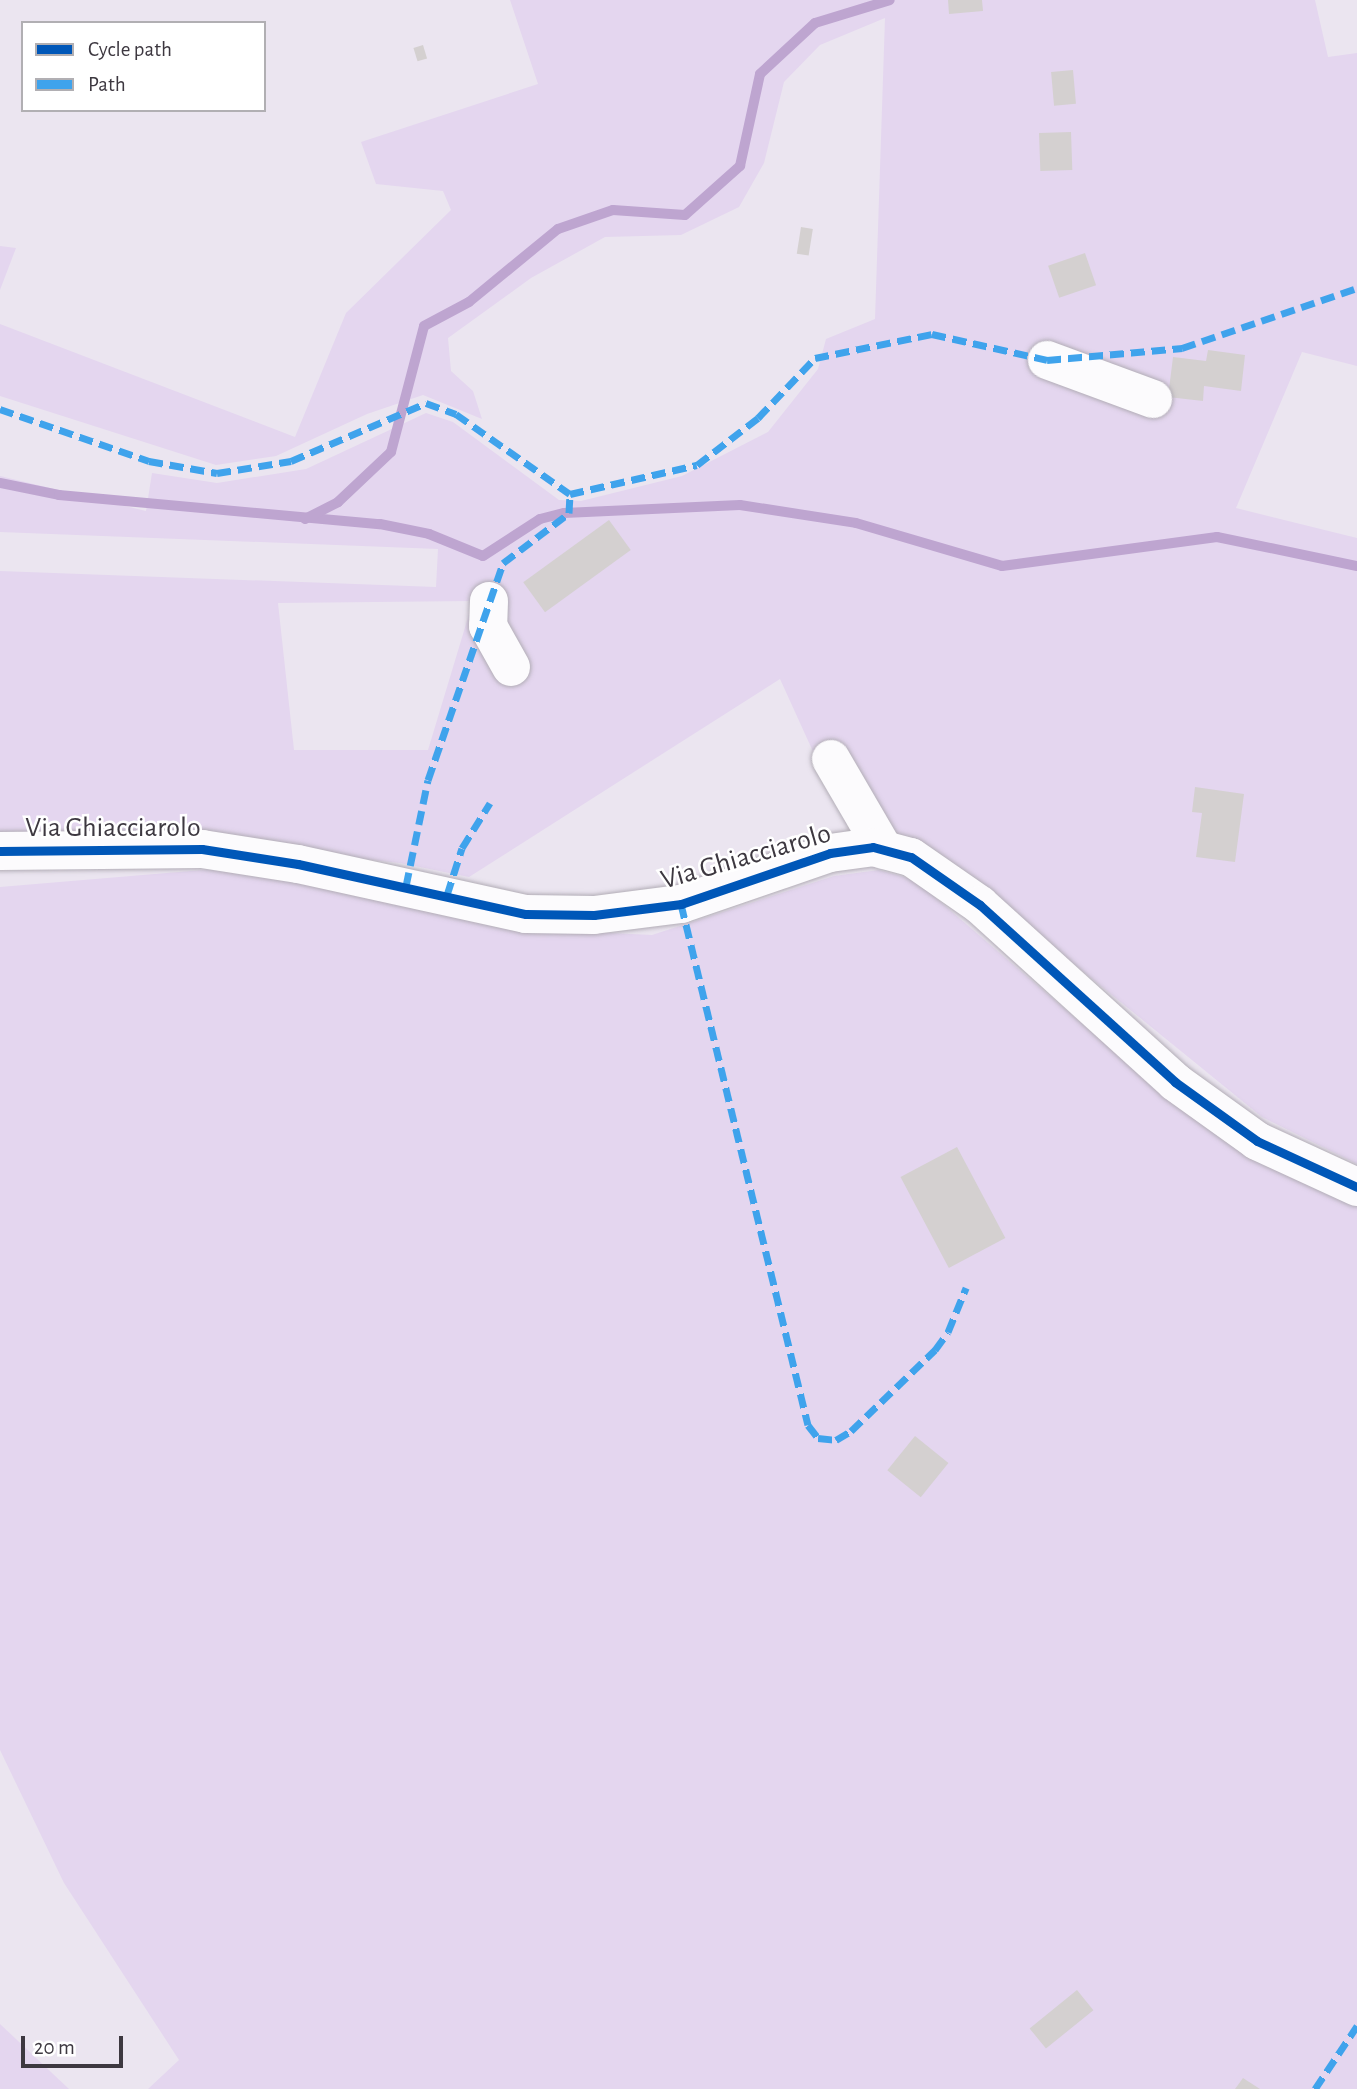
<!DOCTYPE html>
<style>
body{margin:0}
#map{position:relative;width:1357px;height:2089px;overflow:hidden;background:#ebe5f0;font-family:"Alegreya Sans",sans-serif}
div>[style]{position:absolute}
.green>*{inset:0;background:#e4d6ef}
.stream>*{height:10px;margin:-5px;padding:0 5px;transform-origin:5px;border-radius:5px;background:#bea5d0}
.building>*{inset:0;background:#d4d0d0;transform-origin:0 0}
.roads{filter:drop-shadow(0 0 2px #b2adb6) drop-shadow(0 0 2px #b2adb6)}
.minor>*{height:38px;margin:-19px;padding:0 19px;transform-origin:19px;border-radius:19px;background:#fcfbfd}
.quiet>*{height:7px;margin-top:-3.5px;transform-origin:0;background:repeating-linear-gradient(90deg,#3fa3ec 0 14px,transparent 0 21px)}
.cycleway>*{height:9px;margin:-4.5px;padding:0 4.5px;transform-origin:4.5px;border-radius:4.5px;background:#0057b8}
span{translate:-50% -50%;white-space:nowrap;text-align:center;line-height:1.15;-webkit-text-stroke:5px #fff;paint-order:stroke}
.street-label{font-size:28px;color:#3d3840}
.legend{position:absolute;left:21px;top:21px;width:245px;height:91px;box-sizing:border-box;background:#fff;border:2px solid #b1afb3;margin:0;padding:9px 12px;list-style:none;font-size:21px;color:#3d3840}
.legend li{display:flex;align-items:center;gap:14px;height:35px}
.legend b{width:35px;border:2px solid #b1afb3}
.scale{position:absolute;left:21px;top:2036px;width:102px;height:32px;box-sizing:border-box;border:4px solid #3d3840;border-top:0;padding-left:9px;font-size:21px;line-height:24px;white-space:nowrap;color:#3d3840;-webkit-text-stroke:5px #fff;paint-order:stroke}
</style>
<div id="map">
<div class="green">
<i style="clip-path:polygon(evenodd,510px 0,1315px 0,1328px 57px,1357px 53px,1357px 366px,1302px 352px,1236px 508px,1357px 538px,1357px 1164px,1262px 1117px,957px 869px,846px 824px,780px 679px,469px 877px,400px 863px,314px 854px,0 839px,0 571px,436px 587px,438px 549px,0 532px,0 476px,146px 511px,152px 473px,217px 483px,306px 469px,426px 413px,453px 422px,559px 500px,581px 501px,682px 476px,768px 432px,818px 369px,826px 339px,875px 319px,885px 18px,820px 45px,784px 82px,764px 163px,739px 207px,681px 235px,605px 237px,531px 278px,448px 338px,451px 371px,473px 391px,482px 419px,423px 395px,367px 414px,276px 456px,216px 465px,0 396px,0 324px,295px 437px,346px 313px,451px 210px,443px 191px,376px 184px,361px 142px,538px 84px,510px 0,473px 601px,428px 750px,294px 750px,278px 603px,473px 601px)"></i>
<i style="clip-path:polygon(0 246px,16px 248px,0 290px)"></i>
<i style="clip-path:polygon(226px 868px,527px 929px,652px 935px,834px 876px,879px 870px,915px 880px,1159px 1090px,1321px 1191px,1357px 1206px,1357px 2089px,148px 2089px,179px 2060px,64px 1883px,0 1750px,0 887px)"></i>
<i style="clip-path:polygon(0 2024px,69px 2089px,0 2089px)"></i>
</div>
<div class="stream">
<i style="left:0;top:483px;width:60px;rotate:11.5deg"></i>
<i style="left:59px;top:495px;width:322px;rotate:5.2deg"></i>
<i style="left:380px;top:524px;width:50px;rotate:11.5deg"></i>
<i style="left:429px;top:534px;width:58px;rotate:22.2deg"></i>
<i style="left:483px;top:556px;width:68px;rotate:-33deg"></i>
<i style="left:540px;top:519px;width:25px;rotate:-14deg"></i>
<i style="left:564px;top:513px;width:176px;rotate:-2.6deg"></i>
<i style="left:740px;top:505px;width:117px;rotate:8.8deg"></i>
<i style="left:856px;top:523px;width:152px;rotate:16.4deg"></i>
<i style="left:1002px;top:566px;width:217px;rotate:-7.7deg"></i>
<i style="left:1217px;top:537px;width:143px;rotate:11.7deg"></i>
<i style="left:305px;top:519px;width:37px;rotate:-27deg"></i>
<i style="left:338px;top:502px;width:73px;rotate:-43.3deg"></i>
<i style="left:391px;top:452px;width:130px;rotate:-75.3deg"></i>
<i style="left:424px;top:326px;width:51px;rotate:-28.1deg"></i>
<i style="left:469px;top:302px;width:115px;rotate:-39.4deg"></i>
<i style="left:558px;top:229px;width:58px;rotate:-19.1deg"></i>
<i style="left:613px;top:210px;width:72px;rotate:4deg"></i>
<i style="left:685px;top:215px;width:74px;rotate:-41.7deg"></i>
<i style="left:740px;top:166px;width:94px;rotate:-77.7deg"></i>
<i style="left:760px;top:74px;width:75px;rotate:-42.8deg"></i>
<i style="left:815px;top:23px;width:78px;rotate:-17deg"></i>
</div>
<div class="building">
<i style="clip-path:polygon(948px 0,982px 0,983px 11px,949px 14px)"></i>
<i style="left:423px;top:45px;width:14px;height:10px;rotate:73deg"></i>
<i style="left:1073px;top:70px;width:34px;height:22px;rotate:85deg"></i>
<i style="left:1071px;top:132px;width:38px;height:32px;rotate:88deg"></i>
<i style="left:801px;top:227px;width:12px;height:27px;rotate:9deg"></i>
<i style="left:1085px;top:253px;width:34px;height:39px;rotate:71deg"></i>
<i style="clip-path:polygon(1208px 350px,1245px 355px,1241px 391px,1204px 386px,1203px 401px,1168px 397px,1173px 357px,1206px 361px)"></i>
<i style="left:609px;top:520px;width:37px;height:106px;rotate:54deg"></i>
<i style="clip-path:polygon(1195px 787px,1244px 794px,1235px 862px,1196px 857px,1202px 813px,1192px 812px)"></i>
<i style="left:957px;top:1147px;width:103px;height:64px;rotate:62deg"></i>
<i style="left:915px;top:1436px;width:43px;height:44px;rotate:39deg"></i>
<i style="left:1077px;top:1990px;width:26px;height:61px;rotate:51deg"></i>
<i style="clip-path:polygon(1243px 2078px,1260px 2089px,1235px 2089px)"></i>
</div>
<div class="roads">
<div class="minor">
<i style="left:1047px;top:360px;width:113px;rotate:20.2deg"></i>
<i style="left:489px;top:601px;width:25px;rotate:92deg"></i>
<i style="left:488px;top:626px;width:47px;rotate:60.7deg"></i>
<i style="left:831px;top:759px;width:105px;rotate:59.8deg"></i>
<i style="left:0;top:851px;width:202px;rotate:-0.6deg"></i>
<i style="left:202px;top:849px;width:97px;rotate:8.9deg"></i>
<i style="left:298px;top:864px;width:233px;rotate:12.4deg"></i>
<i style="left:526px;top:914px;width:68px;rotate:0.8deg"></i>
<i style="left:594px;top:915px;width:88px;rotate:-7.2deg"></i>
<i style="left:681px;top:904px;width:157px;rotate:-18.9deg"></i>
<i style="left:830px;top:853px;width:43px;rotate:-7.9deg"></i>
<i style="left:873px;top:847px;width:39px;rotate:15deg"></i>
<i style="left:911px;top:857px;width:84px;rotate:34.8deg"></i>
<i style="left:980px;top:905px;width:263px;rotate:42.2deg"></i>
<i style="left:1175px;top:1082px;width:101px;rotate:35.7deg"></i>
<i style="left:1257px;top:1141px;width:110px;rotate:24.7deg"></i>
</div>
</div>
<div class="quiet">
<i style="left:0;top:409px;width:158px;rotate:19.2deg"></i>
<i style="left:149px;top:461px;width:69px;rotate:10deg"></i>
<i style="left:217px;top:473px;width:75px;rotate:-9.2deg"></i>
<i style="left:291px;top:461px;width:147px;rotate:-23.2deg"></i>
<i style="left:426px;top:403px;width:32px;rotate:20deg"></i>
<i style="left:456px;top:414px;width:139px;rotate:35.1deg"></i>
<i style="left:570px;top:494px;width:130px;rotate:-12.9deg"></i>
<i style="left:697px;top:465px;width:77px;rotate:-37.6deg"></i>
<i style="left:758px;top:418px;width:83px;rotate:-46.5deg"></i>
<i style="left:815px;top:358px;width:119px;rotate:-11.6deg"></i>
<i style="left:932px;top:334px;width:118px;rotate:12.7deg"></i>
<i style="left:1047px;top:360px;width:136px;rotate:-5.1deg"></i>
<i style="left:1182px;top:348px;width:185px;rotate:-18.9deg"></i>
<i style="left:406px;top:886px;width:108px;rotate:-78.3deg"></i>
<i style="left:428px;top:780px;width:230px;rotate:-70.9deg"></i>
<i style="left:503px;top:563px;width:83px;rotate:-37.1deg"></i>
<i style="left:569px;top:513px;width:19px;rotate:-87deg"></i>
<i style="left:447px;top:895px;width:49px;rotate:-72.3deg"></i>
<i style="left:462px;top:848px;width:53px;rotate:-58.1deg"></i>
<i style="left:681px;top:904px;width:536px;rotate:76.3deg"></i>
<i style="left:808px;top:1425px;width:16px;rotate:52deg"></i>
<i style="left:818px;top:1438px;width:18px;rotate:6deg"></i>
<i style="left:836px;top:1440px;width:17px;rotate:-31deg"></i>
<i style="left:851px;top:1431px;width:117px;rotate:-44deg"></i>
<i style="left:935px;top:1350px;width:22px;rotate:-54deg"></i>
<i style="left:948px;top:1332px;width:48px;rotate:-67.8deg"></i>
<i style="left:1315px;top:2089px;width:76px;rotate:-56.3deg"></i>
</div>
<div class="cycleway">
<i style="left:0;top:851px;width:202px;rotate:-0.6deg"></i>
<i style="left:202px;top:849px;width:97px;rotate:8.9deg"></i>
<i style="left:298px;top:864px;width:233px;rotate:12.4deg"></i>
<i style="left:526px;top:914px;width:68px;rotate:0.8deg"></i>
<i style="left:594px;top:915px;width:88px;rotate:-7.2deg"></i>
<i style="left:681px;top:904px;width:157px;rotate:-18.9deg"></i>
<i style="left:830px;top:853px;width:43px;rotate:-7.9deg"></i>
<i style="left:873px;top:847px;width:39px;rotate:15deg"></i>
<i style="left:911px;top:857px;width:84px;rotate:34.8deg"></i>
<i style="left:980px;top:905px;width:263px;rotate:42.2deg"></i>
<i style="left:1175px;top:1082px;width:101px;rotate:35.7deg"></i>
<i style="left:1257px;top:1141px;width:110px;rotate:24.7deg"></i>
</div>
<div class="street-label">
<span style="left:113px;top:828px">Via Ghiacciarolo</span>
<span style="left:746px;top:857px;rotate:-16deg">Via Ghiacciarolo</span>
</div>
<ul class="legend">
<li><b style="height:9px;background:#0057b8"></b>Cycle path</li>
<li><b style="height:9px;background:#3fa3ec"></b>Path</li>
</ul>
<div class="scale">20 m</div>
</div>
